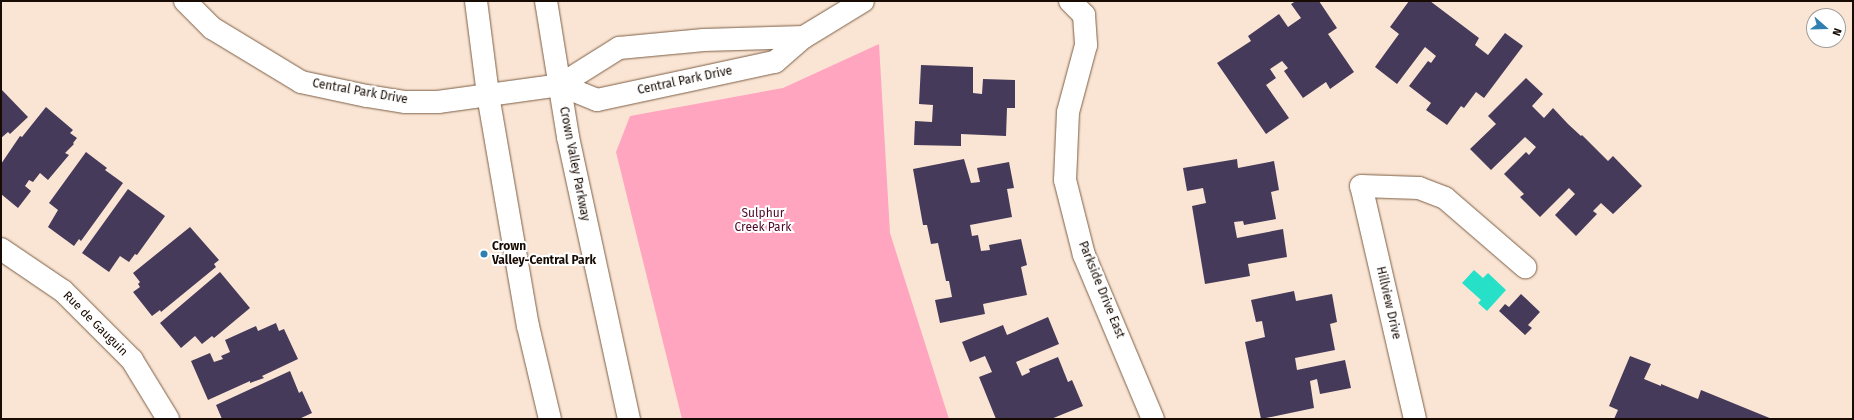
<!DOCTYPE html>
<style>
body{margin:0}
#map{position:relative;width:1854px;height:420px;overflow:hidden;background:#fae5d4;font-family:"Fira Sans",sans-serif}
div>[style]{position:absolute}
.green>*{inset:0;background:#ffa5c0}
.water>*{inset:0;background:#26e0c7}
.building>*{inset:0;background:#453a59}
.roads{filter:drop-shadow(0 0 1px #7d5f46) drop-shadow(0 0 1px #7d5f46)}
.minor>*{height:22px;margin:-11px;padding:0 11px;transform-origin:11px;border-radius:11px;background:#fff}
.major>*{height:22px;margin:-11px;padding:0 11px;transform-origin:11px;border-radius:11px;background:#fff}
.dots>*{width:11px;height:11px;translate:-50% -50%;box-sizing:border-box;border:2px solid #fff;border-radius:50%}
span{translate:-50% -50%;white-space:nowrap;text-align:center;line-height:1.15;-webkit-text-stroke:4px #fff;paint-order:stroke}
.street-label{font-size:12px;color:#170b03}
.park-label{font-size:12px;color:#4e0827}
.poi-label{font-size:12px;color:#170b03;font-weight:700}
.left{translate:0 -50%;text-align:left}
.frame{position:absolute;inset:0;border:2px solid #170b03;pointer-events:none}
.north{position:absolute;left:1806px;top:8px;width:40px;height:40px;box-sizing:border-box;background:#fff;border:1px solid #a29d9a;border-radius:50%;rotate:110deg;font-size:11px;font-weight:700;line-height:16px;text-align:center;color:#170b03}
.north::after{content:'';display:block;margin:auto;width:14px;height:18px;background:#307fb1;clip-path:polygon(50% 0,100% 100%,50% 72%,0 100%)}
</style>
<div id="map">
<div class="green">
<i style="clip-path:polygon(879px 44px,890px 233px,949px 419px,682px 419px,616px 152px,630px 116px,783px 88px)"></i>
</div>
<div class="water">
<i style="clip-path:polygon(1474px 270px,1483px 278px,1488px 273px,1506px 290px,1487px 311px,1478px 303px,1481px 300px,1462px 283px)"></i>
</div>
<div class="building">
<i style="clip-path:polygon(1296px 1px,1319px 1px,1337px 28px,1328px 34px,1354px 72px,1330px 89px,1326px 82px,1303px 98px,1284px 71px,1288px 68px,1282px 61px,1270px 69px,1276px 78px,1266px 85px,1289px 118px,1266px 134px,1217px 63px,1251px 41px,1248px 36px,1279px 14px,1288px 27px,1301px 18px,1291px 4px)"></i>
<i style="clip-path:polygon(1409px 1px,1430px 1px,1479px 38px,1475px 45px,1488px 55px,1505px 33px,1523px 46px,1484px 98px,1476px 92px,1464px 108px,1461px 106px,1447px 125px,1426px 110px,1431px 103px,1409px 86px,1428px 61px,1431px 63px,1436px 56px,1425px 47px,1397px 84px,1375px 67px,1399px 34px,1390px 27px)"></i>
<i style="clip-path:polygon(921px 65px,973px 67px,973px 93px,982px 94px,983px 79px,1015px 80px,1015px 108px,1007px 108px,1006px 136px,961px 134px,961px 146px,914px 145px,915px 121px,932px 122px,933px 105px,919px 104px)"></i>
<i style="clip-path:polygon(1526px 78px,1543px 94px,1532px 106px,1544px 118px,1553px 108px,1568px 124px,1581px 136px,1582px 135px,1608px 161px,1613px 156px,1642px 186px,1613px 214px,1601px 203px,1593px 211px,1597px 214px,1576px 236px,1555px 215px,1575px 194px,1569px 188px,1540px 217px,1520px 197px,1524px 194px,1504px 174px,1526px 152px,1529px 155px,1536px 147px,1525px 137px,1491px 170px,1470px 149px,1496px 124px,1488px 116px)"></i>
<i style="clip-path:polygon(1px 89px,28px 117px,10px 134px,8px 132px,1px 138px)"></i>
<i style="clip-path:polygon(46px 107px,73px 130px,70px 133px,77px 138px,73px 143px,74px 144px,65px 153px,69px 155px,48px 180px,40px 173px,33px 182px,29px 180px,25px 186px,31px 191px,18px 208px,1px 194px,1px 164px,20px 136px,22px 137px)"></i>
<i style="clip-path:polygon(86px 152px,107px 168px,105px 170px,123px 183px,81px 241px,79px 239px,74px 246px,48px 227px,58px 210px,49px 203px)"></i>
<i style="clip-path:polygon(964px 159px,971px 183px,980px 182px,977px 168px,1009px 162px,1014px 188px,1007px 189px,1012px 217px,970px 225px,972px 236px,978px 235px,981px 251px,990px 250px,989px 245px,1021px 239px,1027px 265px,1021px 267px,1027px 295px,983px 304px,985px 314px,940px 323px,935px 300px,952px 297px,949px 281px,946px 281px,938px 243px,931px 244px,927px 225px,923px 225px,913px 169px)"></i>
<i style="clip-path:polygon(1237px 159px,1238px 168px,1274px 161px,1279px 190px,1271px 192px,1276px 219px,1244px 225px,1243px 221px,1234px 222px,1237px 238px,1283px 229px,1287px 257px,1248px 264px,1250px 276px,1205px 284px,1192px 206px,1206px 203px,1203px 188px,1187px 191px,1183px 168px)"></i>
<i style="clip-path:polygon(128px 189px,165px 216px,137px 255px,135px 254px,129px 262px,120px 256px,109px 272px,82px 253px)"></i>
<i style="clip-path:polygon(190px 227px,219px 260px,214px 264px,216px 267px,161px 312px,160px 310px,152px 316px,133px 292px,140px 287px,138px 284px,140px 282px,133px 273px)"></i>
<i style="clip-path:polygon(220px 272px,250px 308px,214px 338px,212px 336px,202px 344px,195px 336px,181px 348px,160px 323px)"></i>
<i style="clip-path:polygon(1294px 291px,1296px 301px,1332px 294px,1337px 322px,1330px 324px,1335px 350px,1295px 358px,1297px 370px,1345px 360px,1351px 388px,1320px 394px,1317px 379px,1310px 381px,1314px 408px,1261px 419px,1245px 342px,1265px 337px,1262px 321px,1256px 322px,1251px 300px)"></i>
<i style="clip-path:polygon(1521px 294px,1540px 312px,1528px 325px,1532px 328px,1525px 335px,1499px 311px,1505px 304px,1509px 307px)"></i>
<i style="clip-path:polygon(1048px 317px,1059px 344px,1016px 362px,1022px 376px,1030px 372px,1029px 369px,1058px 357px,1068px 382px,1072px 380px,1083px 406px,1051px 419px,996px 419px,979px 377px,992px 372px,985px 356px,970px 362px,962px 342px,1003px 325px,1007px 335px)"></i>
<i style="clip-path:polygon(276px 323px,279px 331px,284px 329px,298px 359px,262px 376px,264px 378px,250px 383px,250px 381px,208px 400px,191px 361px,210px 353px,214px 362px,223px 359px,221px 356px,230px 352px,225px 340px,256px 326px,258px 331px)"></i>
<i style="clip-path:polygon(1630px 356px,1651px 364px,1644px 379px,1661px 386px,1661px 384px,1698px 399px,1701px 390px,1772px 419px,1614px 419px,1618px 410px,1609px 406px)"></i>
<i style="clip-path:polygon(290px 371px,299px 393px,302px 391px,312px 413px,299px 419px,222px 419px,216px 405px)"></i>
</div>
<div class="roads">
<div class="minor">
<i style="left:185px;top:1px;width:38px;rotate:45deg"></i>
<i style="left:212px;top:28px;width:104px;rotate:31.2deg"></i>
<i style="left:301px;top:82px;width:67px;rotate:12deg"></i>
<i style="left:367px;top:96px;width:39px;rotate:9deg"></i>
<i style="left:406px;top:102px;width:32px"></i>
<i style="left:438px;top:102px;width:123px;rotate:-7.9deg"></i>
<i style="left:560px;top:85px;width:70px;rotate:-32.1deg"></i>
<i style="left:619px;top:48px;width:85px;rotate:-5.4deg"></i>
<i style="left:704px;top:40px;width:100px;rotate:-1.7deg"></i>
<i style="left:1070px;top:1px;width:20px;rotate:45deg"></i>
<i style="left:1084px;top:15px;width:30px;rotate:86deg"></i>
<i style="left:1086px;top:45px;width:69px;rotate:105deg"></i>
<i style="left:1068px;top:112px;width:68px;rotate:92.5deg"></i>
<i style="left:1065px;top:180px;width:77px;rotate:75.8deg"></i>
<i style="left:1084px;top:255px;width:178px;rotate:67.2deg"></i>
<i style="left:560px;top:85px;width:40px;rotate:22deg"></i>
<i style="left:597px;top:100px;width:182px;rotate:-12.1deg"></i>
<i style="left:775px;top:62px;width:38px;rotate:-41deg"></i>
<i style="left:804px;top:37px;width:69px;rotate:-31.4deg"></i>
<i style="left:1px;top:249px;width:75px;rotate:34.1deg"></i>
<i style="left:63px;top:291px;width:98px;rotate:45deg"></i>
<i style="left:132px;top:360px;width:69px;rotate:58.6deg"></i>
<i style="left:1415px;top:419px;width:239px;rotate:-103deg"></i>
<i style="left:1361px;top:186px;width:58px;rotate:2deg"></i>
<i style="left:1419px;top:188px;width:28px;rotate:21deg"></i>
<i style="left:1445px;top:198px;width:106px;rotate:40.8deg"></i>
</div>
<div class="major">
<i style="left:476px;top:1px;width:95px;rotate:82.7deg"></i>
<i style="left:488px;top:95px;width:234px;rotate:80.2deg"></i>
<i style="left:528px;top:326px;width:96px;rotate:76.7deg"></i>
<i style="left:546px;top:1px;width:138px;rotate:80.8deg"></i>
<i style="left:568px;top:137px;width:289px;rotate:77.8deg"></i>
</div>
</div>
<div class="dots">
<i style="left:484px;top:254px;background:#307fb1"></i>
</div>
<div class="street-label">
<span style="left:685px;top:81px;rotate:-12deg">Central Park Drive</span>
<span style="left:360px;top:92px;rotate:10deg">Central Park Drive</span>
<span style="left:574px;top:164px;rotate:79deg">Crown Valley Parkway</span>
<span style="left:1101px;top:290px;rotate:68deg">Parkside Drive East</span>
<span style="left:1388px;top:303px;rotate:77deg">Hillview Drive</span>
<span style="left:95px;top:324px;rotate:45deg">Rue de Gauguin</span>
</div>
<div class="park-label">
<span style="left:763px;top:221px">Sulphur<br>Creek Park</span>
</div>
<div class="poi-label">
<span class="left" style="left:492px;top:254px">Crown<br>Valley-Central Park</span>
</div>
<div class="frame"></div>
<div class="north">N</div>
</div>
